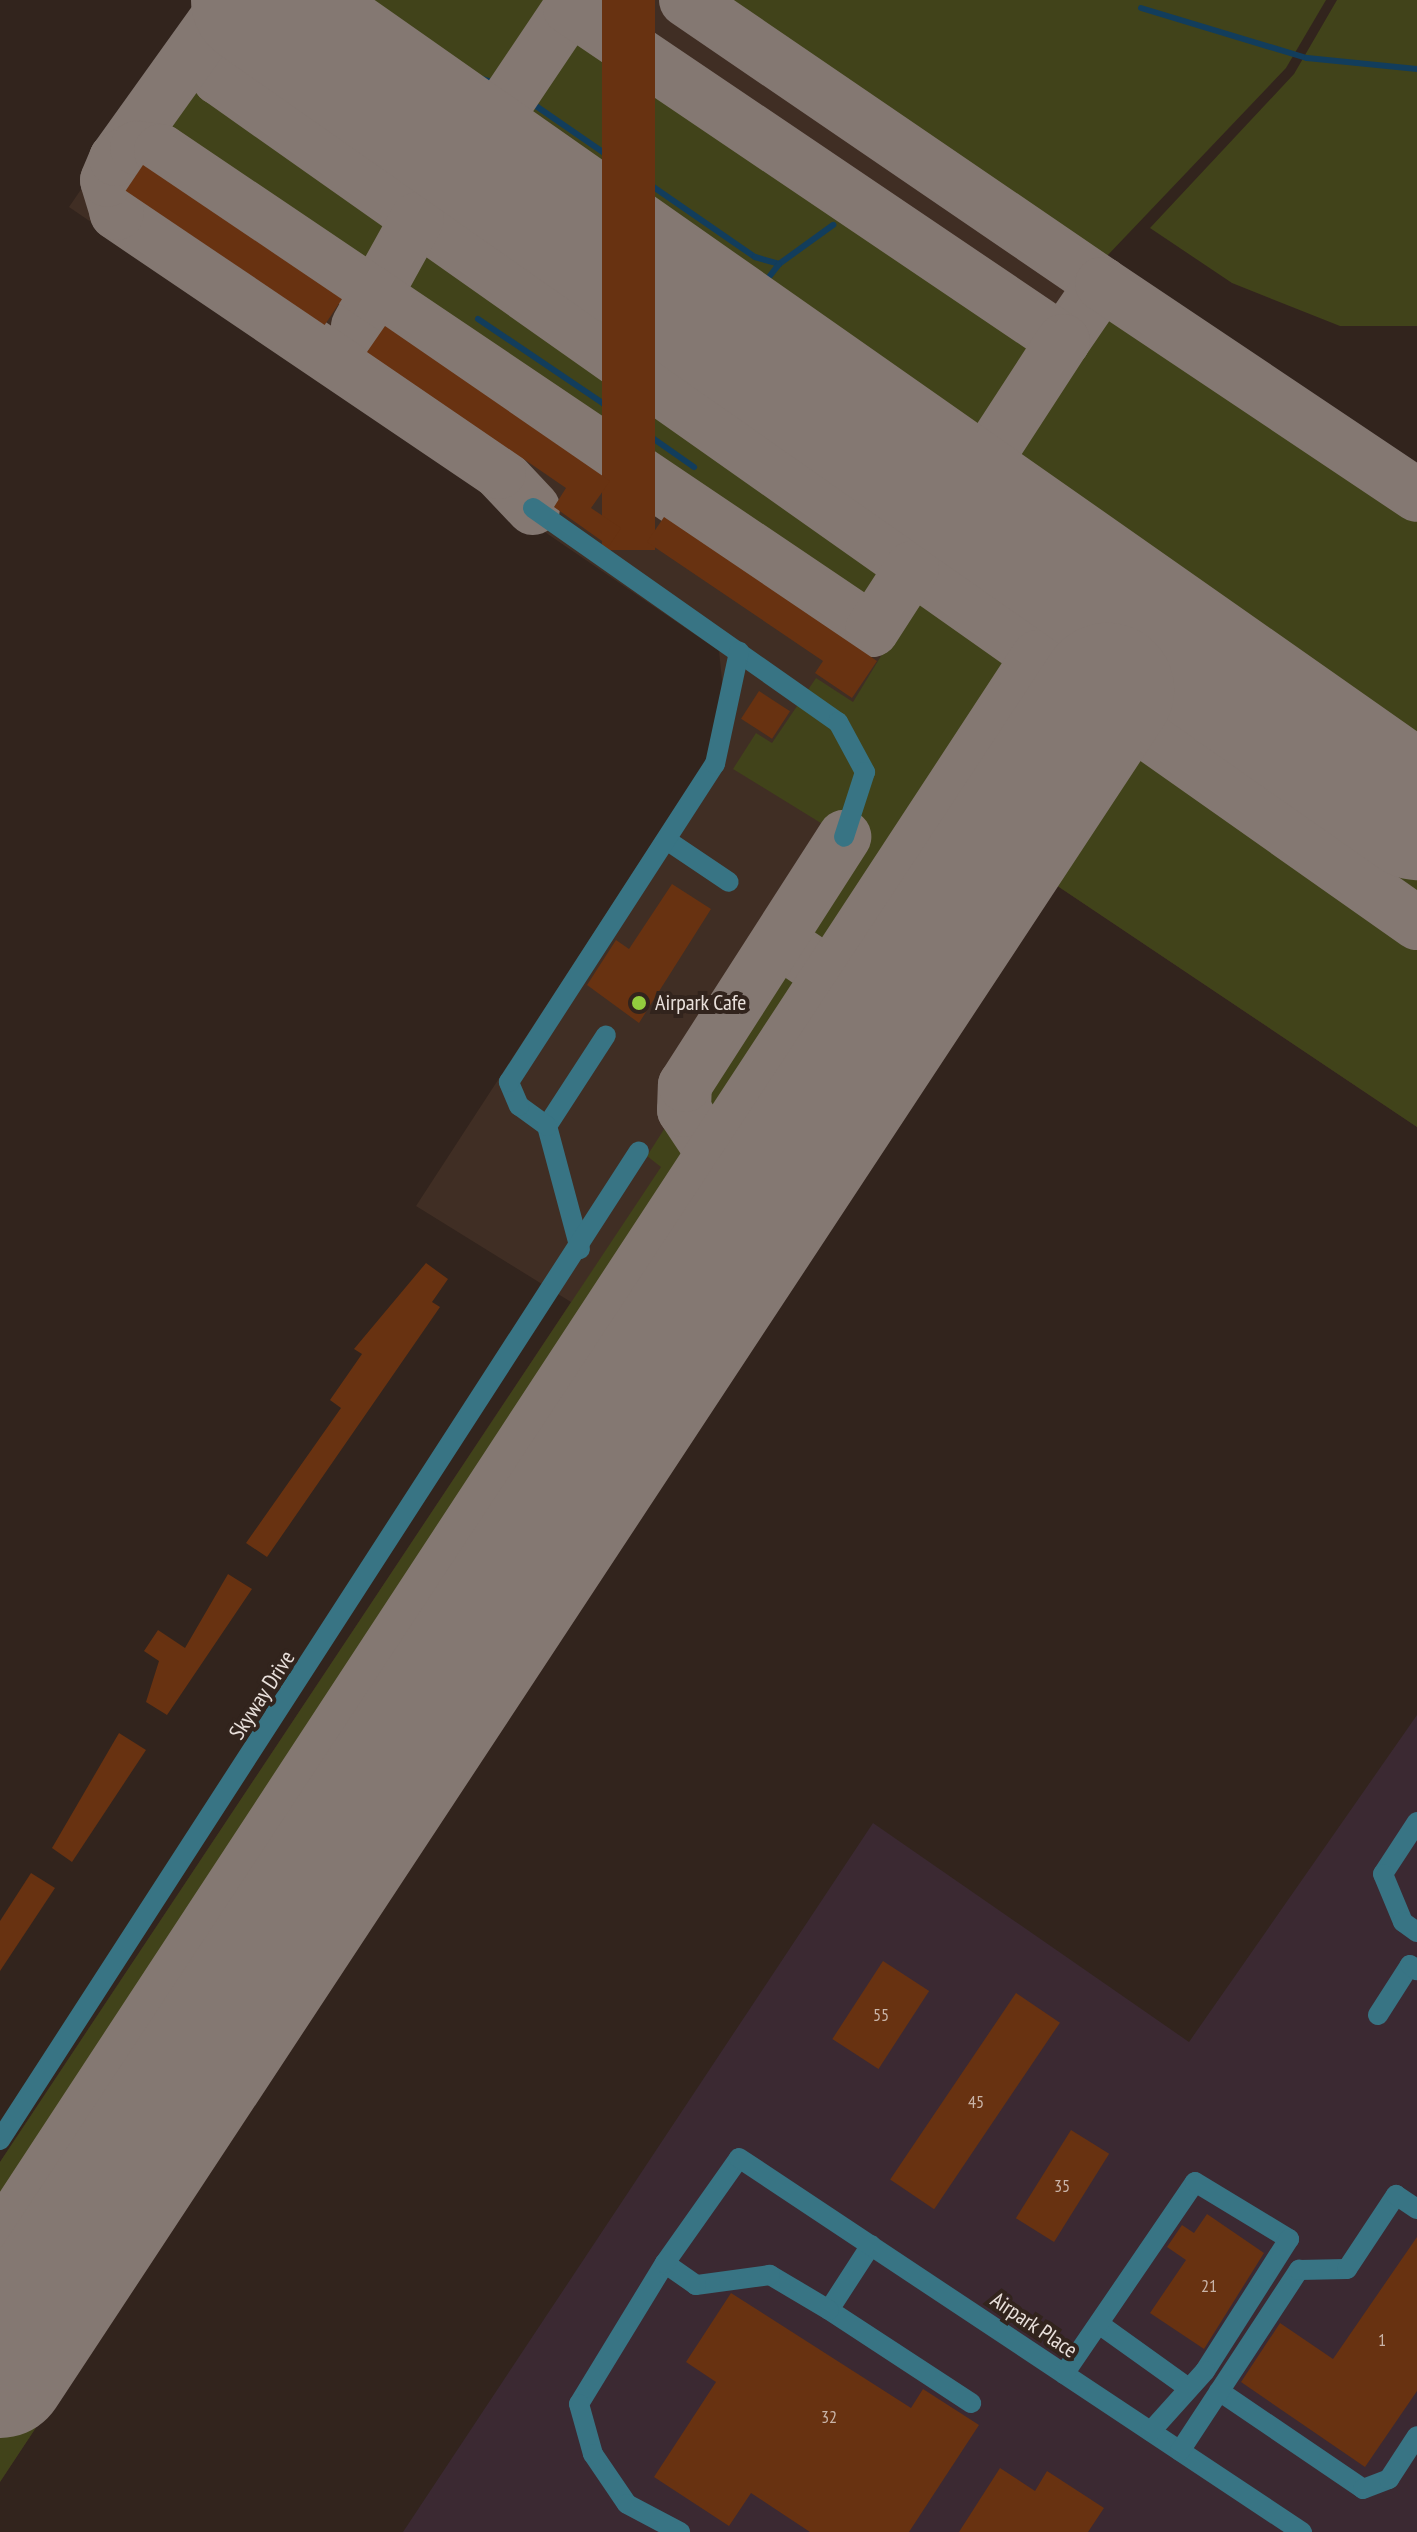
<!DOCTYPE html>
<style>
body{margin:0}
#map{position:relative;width:1417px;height:2532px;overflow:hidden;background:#32241d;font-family:"PT Sans Narrow",sans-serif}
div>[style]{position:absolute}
.built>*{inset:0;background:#402e24}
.industrial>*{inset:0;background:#3b2932}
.green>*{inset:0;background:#41431a}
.stream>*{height:6px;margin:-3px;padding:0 3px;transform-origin:3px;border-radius:3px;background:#123d5c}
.taxiway>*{height:54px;margin:-27px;padding:0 27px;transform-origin:27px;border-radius:27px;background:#847872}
.runway>*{height:134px;margin:-67px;padding:0 67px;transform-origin:67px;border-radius:67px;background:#847872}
.building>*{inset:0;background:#683211;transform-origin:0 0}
.minor>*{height:20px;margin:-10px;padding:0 10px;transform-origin:10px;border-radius:10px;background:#387484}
.dots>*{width:22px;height:22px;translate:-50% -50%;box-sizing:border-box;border:4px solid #32241d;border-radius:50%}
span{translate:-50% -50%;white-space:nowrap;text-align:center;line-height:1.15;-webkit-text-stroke:8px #32241d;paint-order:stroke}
.number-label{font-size:18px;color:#c9b4a8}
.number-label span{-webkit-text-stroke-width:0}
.poi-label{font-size:22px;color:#e9e0db}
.left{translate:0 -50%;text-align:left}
.street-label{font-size:22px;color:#e9e0db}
</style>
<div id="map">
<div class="built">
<i style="clip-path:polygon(211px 0,720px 0,1417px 469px,1417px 1127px,1056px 885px,0 2482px,0 2162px,571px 1302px,416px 1206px,708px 757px,724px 699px,719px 651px,69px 207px)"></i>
</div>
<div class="industrial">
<i style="clip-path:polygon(1417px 1715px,1417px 2532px,403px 2532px,873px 1823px,1189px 2042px)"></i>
</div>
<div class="green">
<i style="clip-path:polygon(239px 0,547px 0,1066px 350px,1120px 266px,1417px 469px,1417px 1127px,1056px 885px,0 2482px,0 2162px,661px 1167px,647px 1156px,682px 1101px,696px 1109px,863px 849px,733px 769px,756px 733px,772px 743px,816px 678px,853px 702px,892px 638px,150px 137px,149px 123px)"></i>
<i style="clip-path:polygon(720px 0,1326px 0,1286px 68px,1106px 257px)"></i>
<i style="clip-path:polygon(1337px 0,1417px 0,1417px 326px,1340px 326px,1232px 283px,1150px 228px,1294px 74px)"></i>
</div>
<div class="stream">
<i style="left:331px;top:0;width:105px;rotate:33.7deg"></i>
<i style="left:418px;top:58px;width:94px;rotate:18deg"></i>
<i style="left:1141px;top:8px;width:173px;rotate:16.8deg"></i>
<i style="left:1307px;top:58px;width:111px;rotate:5.7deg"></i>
<i style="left:523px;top:97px;width:282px;rotate:34.6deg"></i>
<i style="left:755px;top:257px;width:25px;rotate:16deg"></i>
<i style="left:779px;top:264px;width:67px;rotate:-35.8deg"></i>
<i style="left:769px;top:277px;width:16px;rotate:-52deg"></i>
<i style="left:478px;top:319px;width:152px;rotate:34deg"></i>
<i style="left:604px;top:404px;width:10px;rotate:-45deg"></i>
<i style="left:604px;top:404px;width:110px;rotate:35deg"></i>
</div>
<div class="taxiway">
<i style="left:686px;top:0;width:504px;rotate:34.32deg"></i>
<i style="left:1102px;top:284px;width:69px;rotate:124.4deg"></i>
<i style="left:269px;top:7px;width:87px;rotate:125.2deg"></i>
<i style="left:219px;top:78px;width:1466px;rotate:35.2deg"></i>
<i style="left:474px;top:151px;width:172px;rotate:-56.1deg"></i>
<i style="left:570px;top:8px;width:595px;rotate:34.04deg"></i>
<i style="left:1063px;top:341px;width:184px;rotate:123deg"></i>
<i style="left:116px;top:159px;width:196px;rotate:-54.4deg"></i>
<i style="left:1102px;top:284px;width:379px;rotate:33.8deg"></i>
<i style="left:358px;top:326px;width:122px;rotate:-61.1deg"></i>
<i style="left:533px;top:508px;width:50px;rotate:-133.4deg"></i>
<i style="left:499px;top:472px;width:462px;rotate:-145.9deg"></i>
<i style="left:117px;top:213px;width:34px;rotate:-107deg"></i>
<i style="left:107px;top:180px;width:23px;rotate:-67deg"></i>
<i style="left:116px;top:159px;width:24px;rotate:-28deg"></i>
<i style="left:137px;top:148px;width:24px;rotate:7deg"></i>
<i style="left:161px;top:151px;width:857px;rotate:33.97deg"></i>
<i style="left:872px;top:630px;width:74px;rotate:-57.2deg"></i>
<i style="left:800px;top:955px;width:111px;rotate:34deg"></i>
<i style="left:714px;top:1155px;width:54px;rotate:-123.7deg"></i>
<i style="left:684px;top:1110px;width:25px;rotate:-88deg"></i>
<i style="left:685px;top:1085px;width:295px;rotate:-57.3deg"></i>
<i style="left:460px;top:1542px;width:72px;rotate:34.8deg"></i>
<i style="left:0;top:2241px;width:1894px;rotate:-56.76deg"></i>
</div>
<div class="runway">
<i style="left:258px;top:0;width:1416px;rotate:35.05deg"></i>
<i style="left:0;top:2371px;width:2013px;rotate:-56.63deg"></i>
</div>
<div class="building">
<i style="left:602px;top:0;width:53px;height:550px"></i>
<i style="left:143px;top:165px;width:240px;height:31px;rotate:34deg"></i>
<i style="clip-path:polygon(385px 326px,610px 481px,591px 508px,621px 528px,609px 546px,554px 507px,566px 488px,367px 352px)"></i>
<i style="clip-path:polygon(664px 517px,877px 661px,852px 698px,815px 673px,823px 661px,647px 542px)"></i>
<i style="left:759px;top:691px;width:37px;height:33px;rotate:33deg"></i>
<i style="clip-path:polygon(672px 884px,711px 909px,639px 1023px,587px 985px,616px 940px,629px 949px)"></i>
<i style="clip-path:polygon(426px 1263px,448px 1279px,432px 1302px,440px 1307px,267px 1557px,246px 1543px,341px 1408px,330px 1400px,362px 1354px,354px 1349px)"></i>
<i style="clip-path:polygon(228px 1574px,252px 1589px,167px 1715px,146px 1702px,159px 1661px,144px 1651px,158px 1630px,185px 1648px)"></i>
<i style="clip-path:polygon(119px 1733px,146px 1750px,72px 1862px,52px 1848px)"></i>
<i style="clip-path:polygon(31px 1873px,55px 1888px,0 1971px,0 1921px)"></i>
<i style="left:883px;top:1961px;width:55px;height:93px;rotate:33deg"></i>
<i style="left:1016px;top:1993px;width:53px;height:225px;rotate:34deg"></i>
<i style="left:1071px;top:2130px;width:45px;height:104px;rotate:32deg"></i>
<i style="clip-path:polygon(1207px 2214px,1264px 2253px,1204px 2349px,1150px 2313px,1186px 2260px,1167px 2247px,1182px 2225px,1194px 2233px)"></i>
<i style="clip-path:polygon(1417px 2237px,1417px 2391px,1365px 2467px,1241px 2382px,1280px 2323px,1333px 2359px)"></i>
<i style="clip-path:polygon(731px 2293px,911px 2408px,923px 2389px,979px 2425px,909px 2532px,810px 2532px,751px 2493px,729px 2526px,654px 2477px,716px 2382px,686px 2362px)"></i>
<i style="clip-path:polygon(1000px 2468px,1035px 2491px,1047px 2471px,1104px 2508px,1088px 2532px,959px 2532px)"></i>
</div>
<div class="minor">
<i style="left:533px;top:508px;width:373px;rotate:35.1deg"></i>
<i style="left:838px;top:722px;width:57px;rotate:61.6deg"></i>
<i style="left:865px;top:772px;width:68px;rotate:107.9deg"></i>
<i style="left:668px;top:841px;width:73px;rotate:33.9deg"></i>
<i style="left:547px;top:1126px;width:108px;rotate:-57deg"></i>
<i style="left:580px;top:1249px;width:127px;rotate:-105deg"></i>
<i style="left:547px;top:1126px;width:34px;rotate:-144deg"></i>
<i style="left:519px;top:1106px;width:26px;rotate:-113deg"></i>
<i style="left:509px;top:1082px;width:379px;rotate:-57.1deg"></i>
<i style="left:715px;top:764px;width:115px;rotate:-77.9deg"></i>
<i style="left:1417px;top:1822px;width:62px;rotate:123.2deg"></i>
<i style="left:1383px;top:1874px;width:52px;rotate:67.4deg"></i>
<i style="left:1403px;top:1922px;width:17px;rotate:36deg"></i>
<i style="left:1378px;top:2015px;width:59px;rotate:-57.4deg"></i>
<i style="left:1410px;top:1965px;width:9px;rotate:36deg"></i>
<i style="left:0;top:2140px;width:1177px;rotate:-57.13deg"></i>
<i style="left:871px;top:2245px;width:77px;rotate:122.9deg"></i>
<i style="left:829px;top:2310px;width:170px;rotate:33.2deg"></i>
<i style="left:665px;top:2263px;width:165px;rotate:121.4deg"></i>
<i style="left:579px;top:2404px;width:52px;rotate:74.4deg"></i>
<i style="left:593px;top:2454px;width:60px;rotate:55.8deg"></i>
<i style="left:627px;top:2504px;width:60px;rotate:27.8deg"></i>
<i style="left:829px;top:2310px;width:69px;rotate:-149.3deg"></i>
<i style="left:770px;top:2275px;width:75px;rotate:172.3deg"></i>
<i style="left:696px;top:2285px;width:38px;rotate:-145deg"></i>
<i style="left:665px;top:2263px;width:128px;rotate:-54.8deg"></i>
<i style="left:739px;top:2158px;width:676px;rotate:33.6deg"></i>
<i style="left:1099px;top:2324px;width:108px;rotate:35.6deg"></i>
<i style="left:1064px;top:2374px;width:232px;rotate:-55.7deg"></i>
<i style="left:1195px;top:2182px;width:110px;rotate:31.2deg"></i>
<i style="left:1289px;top:2239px;width:156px;rotate:122.5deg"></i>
<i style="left:1205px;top:2371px;width:81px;rotate:132deg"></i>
<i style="left:1219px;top:2391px;width:174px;rotate:34.2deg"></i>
<i style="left:1363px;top:2489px;width:28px;rotate:-21deg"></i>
<i style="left:1389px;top:2479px;width:51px;rotate:-56.9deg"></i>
<i style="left:1180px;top:2451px;width:217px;rotate:-56.7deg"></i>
<i style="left:1299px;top:2270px;width:48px;rotate:-1.2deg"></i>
<i style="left:1347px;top:2269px;width:89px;rotate:-56.5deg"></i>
<i style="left:1396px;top:2195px;width:25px;rotate:34deg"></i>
</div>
<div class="dots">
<i style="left:639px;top:1003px;background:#93cd3e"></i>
</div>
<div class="number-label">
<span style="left:881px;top:2015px">55</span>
<span style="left:976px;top:2102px">45</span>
<span style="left:1062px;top:2186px">35</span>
<span style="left:1209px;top:2286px">21</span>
<span style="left:1382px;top:2340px">1</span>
<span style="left:829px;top:2417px">32</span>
</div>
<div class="poi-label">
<span class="left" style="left:655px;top:1003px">Airpark Cafe</span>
</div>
<div class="street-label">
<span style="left:262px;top:1695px;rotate:-57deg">Skyway Drive</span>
<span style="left:1034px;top:2325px;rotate:34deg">Airpark Place</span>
</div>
</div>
